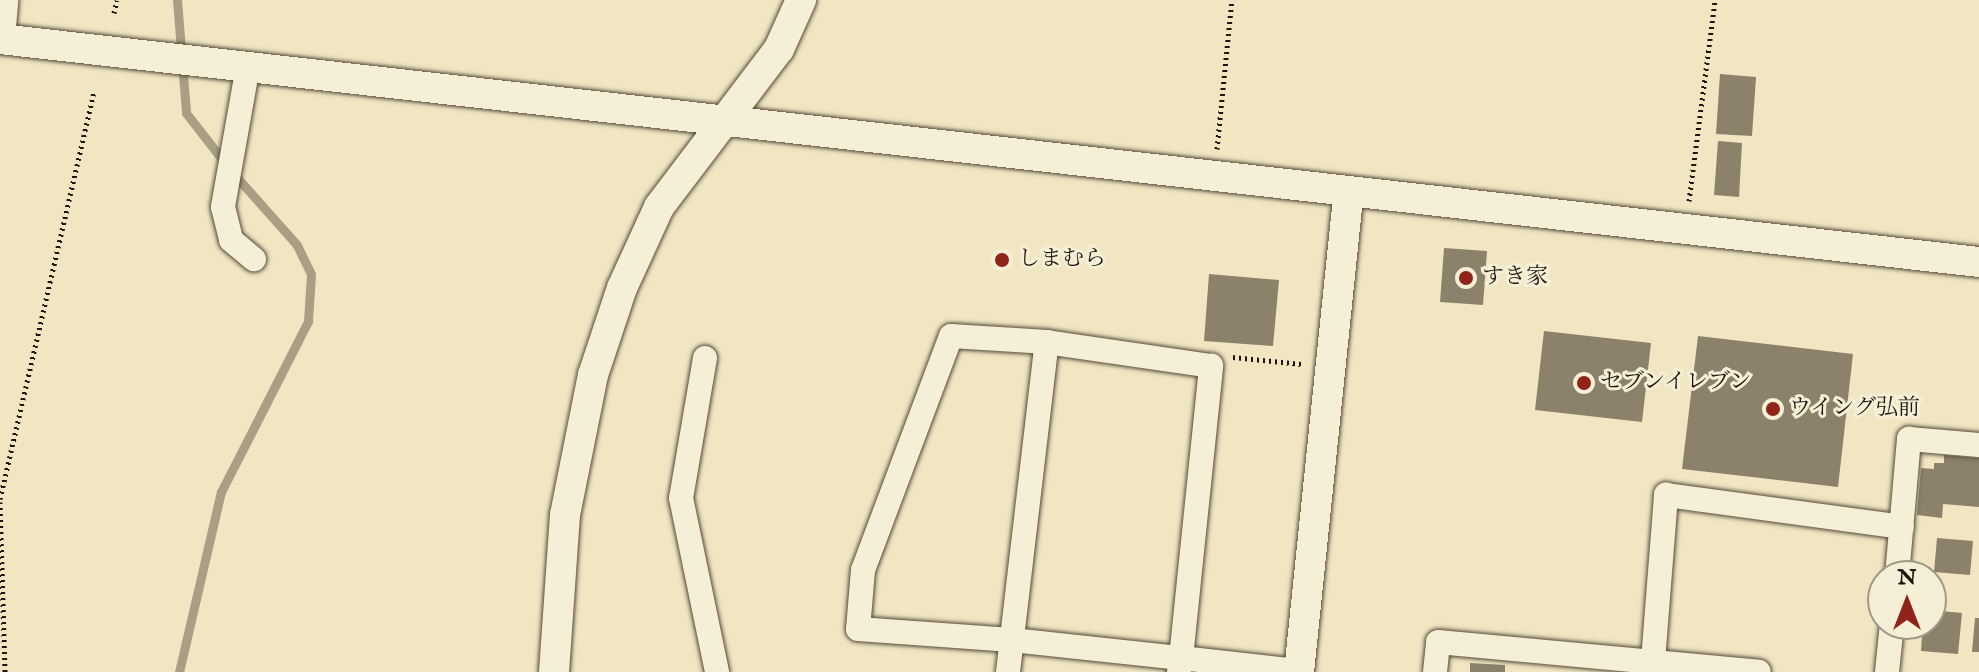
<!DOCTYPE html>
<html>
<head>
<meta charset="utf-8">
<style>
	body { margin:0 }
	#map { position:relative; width:1979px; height:672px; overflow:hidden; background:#f1e6c1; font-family:"IM FELL English","Noto Serif JP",serif }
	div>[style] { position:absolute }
	.stream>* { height:9px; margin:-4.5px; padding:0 4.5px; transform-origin:4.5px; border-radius:4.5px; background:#aa9f84 }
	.building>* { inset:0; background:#8c826b }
	.path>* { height:5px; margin-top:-2.5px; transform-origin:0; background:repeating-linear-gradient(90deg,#1f150e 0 2px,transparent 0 6px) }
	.roads { filter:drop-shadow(0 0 2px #54493b) drop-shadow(0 0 2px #54493b) }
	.minor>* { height:24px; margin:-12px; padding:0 12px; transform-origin:12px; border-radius:12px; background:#f6efd7 }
	.tertiary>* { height:30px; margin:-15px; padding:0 15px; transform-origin:15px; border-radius:15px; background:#f6efd7 }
	.dots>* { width:22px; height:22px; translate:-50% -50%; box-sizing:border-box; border:4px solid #f6efd7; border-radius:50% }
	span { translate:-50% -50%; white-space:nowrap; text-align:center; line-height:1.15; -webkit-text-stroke:6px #f6efd7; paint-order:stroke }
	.poi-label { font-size:22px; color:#1f150e }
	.left { translate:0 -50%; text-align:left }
	.north { position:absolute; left:1867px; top:560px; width:80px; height:80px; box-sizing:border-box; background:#f6efd7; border:2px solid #a09887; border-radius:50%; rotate:0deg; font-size:22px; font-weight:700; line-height:32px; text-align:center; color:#1f150e }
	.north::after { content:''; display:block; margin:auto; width:28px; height:36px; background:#8f2418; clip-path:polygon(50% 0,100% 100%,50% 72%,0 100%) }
</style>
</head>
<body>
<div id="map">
	<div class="stream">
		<i style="left:177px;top:0;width:113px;rotate:85.4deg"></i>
		<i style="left:186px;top:113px;width:63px;rotate:52deg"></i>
		<i style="left:179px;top:672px;width:185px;rotate:-76.9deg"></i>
		<i style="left:221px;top:492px;width:192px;rotate:-63deg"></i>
		<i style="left:308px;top:321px;width:47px;rotate:-86.3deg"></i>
		<i style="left:311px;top:274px;width:32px;rotate:-116deg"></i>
		<i style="left:297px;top:245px;width:95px;rotate:-131.6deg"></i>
	</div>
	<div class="building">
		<i style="clip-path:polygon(1720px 74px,1756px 77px,1752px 136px,1716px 134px)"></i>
		<i style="clip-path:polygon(1718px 141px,1742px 143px,1739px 197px,1714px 195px)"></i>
		<i style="clip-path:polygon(1444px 248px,1487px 251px,1483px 305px,1440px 302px)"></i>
		<i style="clip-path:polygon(1209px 274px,1279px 280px,1273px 346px,1204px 341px)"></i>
		<i style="clip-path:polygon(1544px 331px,1651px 343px,1642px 422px,1535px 410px)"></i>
		<i style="clip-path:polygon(1698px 336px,1853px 354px,1838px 487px,1682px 469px)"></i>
		<i style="clip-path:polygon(1944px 455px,1979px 458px,1979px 507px,1943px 504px,1942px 518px,1917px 515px,1921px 468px,1934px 469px,1934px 463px,1944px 463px)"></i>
		<i style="clip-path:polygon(1937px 538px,1973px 541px,1970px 575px,1934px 572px)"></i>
		<i style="clip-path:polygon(1931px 610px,1962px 613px,1958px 654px,1921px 651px,1922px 635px,1907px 634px,1908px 624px,1931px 624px)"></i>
		<i style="clip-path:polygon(1975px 618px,1979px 618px,1979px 652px,1972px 652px)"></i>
		<i style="clip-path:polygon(1470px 663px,1505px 665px,1505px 672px,1470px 672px)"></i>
	</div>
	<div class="path">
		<i style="left:114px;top:13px;width:13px;rotate:-77deg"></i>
		<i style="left:1217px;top:149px;width:150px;rotate:-84.3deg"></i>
		<i style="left:1689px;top:201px;width:203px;rotate:-82.6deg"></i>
		<i style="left:1233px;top:357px;width:69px;rotate:5.8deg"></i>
		<i style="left:0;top:499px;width:419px;rotate:-77deg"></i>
		<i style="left:0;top:502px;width:170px;rotate:88.3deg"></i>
	</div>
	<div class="roads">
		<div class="minor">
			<i style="left:248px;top:66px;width:143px;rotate:100.1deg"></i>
			<i style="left:223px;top:207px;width:34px;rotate:76deg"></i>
			<i style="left:231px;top:240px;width:30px;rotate:40deg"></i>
			<i style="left:705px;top:358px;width:142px;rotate:99.7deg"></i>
			<i style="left:681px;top:498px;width:178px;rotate:78.3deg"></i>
			<i style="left:1897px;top:576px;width:138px;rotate:-85deg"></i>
			<i style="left:1909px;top:439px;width:70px;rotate:4.9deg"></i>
			<i style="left:1653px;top:661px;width:167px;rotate:-85.5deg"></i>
			<i style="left:1666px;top:495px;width:238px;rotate:7.7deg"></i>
			<i style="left:1008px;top:672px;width:332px;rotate:-83.3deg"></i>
			<i style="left:1179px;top:672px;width:14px;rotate:-82deg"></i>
			<i style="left:1181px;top:658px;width:294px;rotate:-84.1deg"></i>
			<i style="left:1211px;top:366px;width:166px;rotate:-171.7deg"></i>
			<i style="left:1047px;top:342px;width:96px;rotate:-176.4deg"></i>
			<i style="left:951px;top:336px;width:250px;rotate:110.6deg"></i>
			<i style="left:863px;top:570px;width:59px;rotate:94.8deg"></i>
			<i style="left:858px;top:629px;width:154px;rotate:4.1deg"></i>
			<i style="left:1012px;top:640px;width:170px;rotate:6.1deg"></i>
			<i style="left:1181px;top:658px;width:119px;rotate:6.3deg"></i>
			<i style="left:1435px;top:672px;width:30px;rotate:-84deg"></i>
			<i style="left:1438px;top:642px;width:322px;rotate:5.3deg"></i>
			<i style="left:1887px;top:672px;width:48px;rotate:-84.1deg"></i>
		</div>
		<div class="tertiary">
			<i style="left:0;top:38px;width:38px;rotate:-85deg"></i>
			<i style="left:0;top:39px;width:1992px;rotate:6.43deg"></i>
			<i style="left:554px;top:672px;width:157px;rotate:-86deg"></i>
			<i style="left:565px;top:515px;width:143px;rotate:-78.7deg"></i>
			<i style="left:593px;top:375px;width:92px;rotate:-71.6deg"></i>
			<i style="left:622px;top:288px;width:89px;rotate:-65.4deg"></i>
			<i style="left:659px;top:207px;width:198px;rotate:-52.8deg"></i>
			<i style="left:779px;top:49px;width:54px;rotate:-65.8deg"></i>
			<i style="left:1299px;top:672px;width:483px;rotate:-84.1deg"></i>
		</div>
	</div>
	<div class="dots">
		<i style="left:1002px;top:260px;background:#8f2418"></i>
		<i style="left:1466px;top:278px;background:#8f2418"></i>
		<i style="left:1584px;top:383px;background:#8f2418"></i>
		<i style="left:1773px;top:409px;background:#8f2418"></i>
	</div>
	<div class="poi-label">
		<span class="left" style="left:1018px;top:260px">しまむら</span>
		<span class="left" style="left:1482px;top:278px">すき家</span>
		<span class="left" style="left:1600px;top:383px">セブンイレブン</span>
		<span class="left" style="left:1789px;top:409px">ウイング弘前</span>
	</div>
	<div class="north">N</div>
</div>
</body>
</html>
